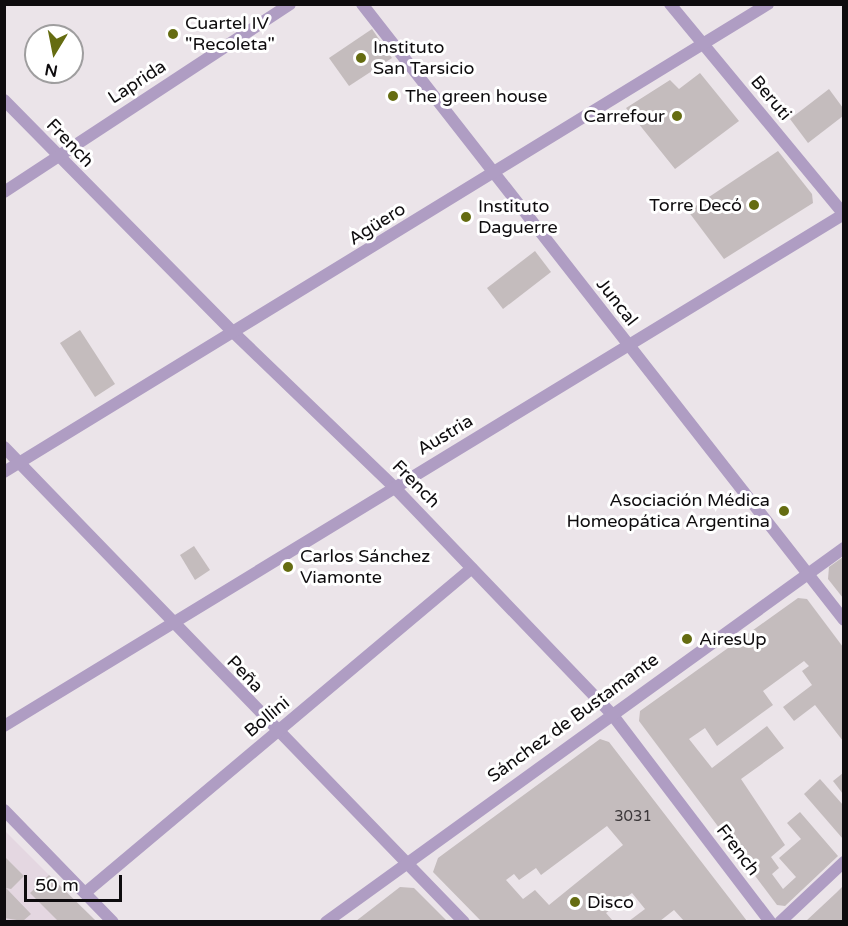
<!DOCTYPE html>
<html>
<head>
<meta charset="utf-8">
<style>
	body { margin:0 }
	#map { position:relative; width:848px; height:926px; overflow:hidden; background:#ebe4e9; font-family:"Varela Round",sans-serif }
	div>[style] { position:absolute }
	.built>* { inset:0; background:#e4d7e1 }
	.building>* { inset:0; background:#c4bcbd }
	.street>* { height:12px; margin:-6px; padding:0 6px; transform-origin:6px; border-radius:6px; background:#af9dc3 }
	.dots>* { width:16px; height:16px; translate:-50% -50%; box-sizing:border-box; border:3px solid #fff; border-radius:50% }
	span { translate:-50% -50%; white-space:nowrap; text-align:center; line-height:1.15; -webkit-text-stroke:6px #fff; paint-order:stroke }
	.number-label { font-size:15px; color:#3c383a }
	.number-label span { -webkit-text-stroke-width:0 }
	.poi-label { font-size:18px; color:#0e0c0e }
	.left { translate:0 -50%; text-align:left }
	.right { translate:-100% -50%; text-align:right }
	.street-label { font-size:18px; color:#0e0c0e }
	.frame { position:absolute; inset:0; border:6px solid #0e0c0e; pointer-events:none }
	.north { position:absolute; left:24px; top:24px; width:60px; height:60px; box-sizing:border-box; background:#fff; border:2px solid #9f9e9f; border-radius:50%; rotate:190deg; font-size:16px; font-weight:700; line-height:24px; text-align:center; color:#0e0c0e }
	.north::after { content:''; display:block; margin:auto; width:21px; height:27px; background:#656c11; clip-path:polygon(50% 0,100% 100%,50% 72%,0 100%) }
	.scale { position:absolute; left:24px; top:875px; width:98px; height:27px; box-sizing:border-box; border:3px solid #0e0c0e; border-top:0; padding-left:8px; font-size:18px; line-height:21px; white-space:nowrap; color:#0e0c0e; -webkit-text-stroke:4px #fff; paint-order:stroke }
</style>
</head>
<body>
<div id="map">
	<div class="built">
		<i style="clip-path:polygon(4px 830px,49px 875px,96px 921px,5px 921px)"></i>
	</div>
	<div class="building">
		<i style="clip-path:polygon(372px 29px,392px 58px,349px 86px,329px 58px)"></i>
		<i style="clip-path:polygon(700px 73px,739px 121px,675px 169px,626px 108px,670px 80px,679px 89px)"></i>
		<i style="clip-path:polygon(829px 89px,843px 108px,843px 116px,808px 143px,790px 119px)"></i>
		<i style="clip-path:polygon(778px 151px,812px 194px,813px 203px,724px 259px,688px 211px)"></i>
		<i style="clip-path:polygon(535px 251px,551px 272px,503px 309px,487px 288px)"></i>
		<i style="clip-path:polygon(80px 330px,115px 384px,95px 397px,60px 343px)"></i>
		<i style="clip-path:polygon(194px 546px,210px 570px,195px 580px,180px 555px)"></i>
		<i style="clip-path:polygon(843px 557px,843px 598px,828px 579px,829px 567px)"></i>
		<i style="clip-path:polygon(798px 598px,807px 599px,843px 647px,843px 741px,815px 705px,794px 721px,783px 707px,812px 685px,802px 671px,809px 666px,804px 661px,763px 691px,773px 705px,717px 746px,705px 728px,689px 739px,712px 768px,767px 726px,784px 748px,741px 779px,785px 845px,771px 857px,779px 868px,772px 874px,783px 889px,796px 877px,779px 858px,801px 839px,787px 823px,800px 812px,838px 856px,785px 906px,777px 905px,639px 721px,640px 711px)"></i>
		<i style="clip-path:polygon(evenodd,600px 739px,609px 742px,747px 921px,684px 921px,674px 910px,660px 921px,629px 921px,645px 909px,632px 893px,606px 913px,613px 921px,481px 921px,433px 872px,438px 858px,600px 739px,607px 826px,623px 845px,549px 905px,535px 890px,523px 899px,506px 880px,514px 874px,519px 880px,536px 868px,541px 875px,607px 826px)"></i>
		<i style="clip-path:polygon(843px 773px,843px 794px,833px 781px)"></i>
		<i style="clip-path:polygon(820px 779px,843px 805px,843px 839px,804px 794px)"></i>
		<i style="clip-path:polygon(4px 856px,24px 876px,11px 889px,6px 888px,31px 914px,23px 921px,4px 918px)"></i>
		<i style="clip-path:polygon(49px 875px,96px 921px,58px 921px,30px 893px)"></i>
		<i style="clip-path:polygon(843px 886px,843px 921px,806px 921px,836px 893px)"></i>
		<i style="clip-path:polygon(400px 887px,414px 888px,447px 921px,356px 921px)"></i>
	</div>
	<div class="street">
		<i style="left:362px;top:4px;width:782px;rotate:51.96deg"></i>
		<i style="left:670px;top:4px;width:273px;rotate:50.4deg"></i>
		<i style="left:4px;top:100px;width:327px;rotate:45.4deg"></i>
		<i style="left:234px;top:333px;width:222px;rotate:43.9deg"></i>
		<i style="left:394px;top:487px;width:313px;rotate:46.2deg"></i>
		<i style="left:611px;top:713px;width:263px;rotate:52.7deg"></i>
		<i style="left:4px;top:192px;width:342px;rotate:-33.3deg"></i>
		<i style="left:4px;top:447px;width:661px;rotate:45.92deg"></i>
		<i style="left:4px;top:472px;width:896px;rotate:-31.49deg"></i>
		<i style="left:4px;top:726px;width:984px;rotate:-31.36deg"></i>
		<i style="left:4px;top:810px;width:156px;rotate:45.8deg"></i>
		<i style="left:85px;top:893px;width:505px;rotate:-40.02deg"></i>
		<i style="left:326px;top:922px;width:639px;rotate:-35.83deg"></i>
		<i style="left:780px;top:922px;width:88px;rotate:-43.2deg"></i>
	</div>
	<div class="dots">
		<i style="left:173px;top:34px;background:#656c11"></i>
		<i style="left:361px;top:58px;background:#656c11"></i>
		<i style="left:393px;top:96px;background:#656c11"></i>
		<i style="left:677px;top:116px;background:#656c11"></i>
		<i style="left:754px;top:205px;background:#656c11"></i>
		<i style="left:466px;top:217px;background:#656c11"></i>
		<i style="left:784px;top:511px;background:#656c11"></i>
		<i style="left:288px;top:567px;background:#656c11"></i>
		<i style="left:687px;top:639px;background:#656c11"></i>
		<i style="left:575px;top:902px;background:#656c11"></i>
	</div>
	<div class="number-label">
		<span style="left:633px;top:817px">3031</span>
	</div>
	<div class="poi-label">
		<span class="left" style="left:185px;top:34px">Cuartel IV<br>"Recoleta"</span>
		<span class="left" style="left:373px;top:58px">Instituto<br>San Tarsicio</span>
		<span class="left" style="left:405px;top:96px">The green house</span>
		<span class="right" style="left:665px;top:116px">Carrefour</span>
		<span class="right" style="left:742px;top:205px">Torre Decó</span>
		<span class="left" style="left:478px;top:217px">Instituto<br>Daguerre</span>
		<span class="right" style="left:770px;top:511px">Asociación Médica<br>Homeopática Argentina</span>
		<span class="left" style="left:300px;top:567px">Carlos Sánchez<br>Viamonte</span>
		<span class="left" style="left:699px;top:639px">AiresUp</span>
		<span class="left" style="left:587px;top:902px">Disco</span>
	</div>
	<div class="street-label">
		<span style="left:137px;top:82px;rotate:-33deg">Laprida</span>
		<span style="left:771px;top:98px;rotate:50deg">Beruti</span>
		<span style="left:70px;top:143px;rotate:46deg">French</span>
		<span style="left:377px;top:224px;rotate:-32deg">Agüero</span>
		<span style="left:617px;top:302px;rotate:52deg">Juncal</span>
		<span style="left:445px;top:435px;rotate:-31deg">Austria</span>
		<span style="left:416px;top:484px;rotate:45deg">French</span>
		<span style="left:245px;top:674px;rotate:46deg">Peña</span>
		<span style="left:267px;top:717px;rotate:-40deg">Bollini</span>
		<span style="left:573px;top:718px;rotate:-36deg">Sánchez de Bustamante</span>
		<span style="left:738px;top:850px;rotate:53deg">French</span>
	</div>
	<div class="frame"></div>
	<div class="north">N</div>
	<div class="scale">50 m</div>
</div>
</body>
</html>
